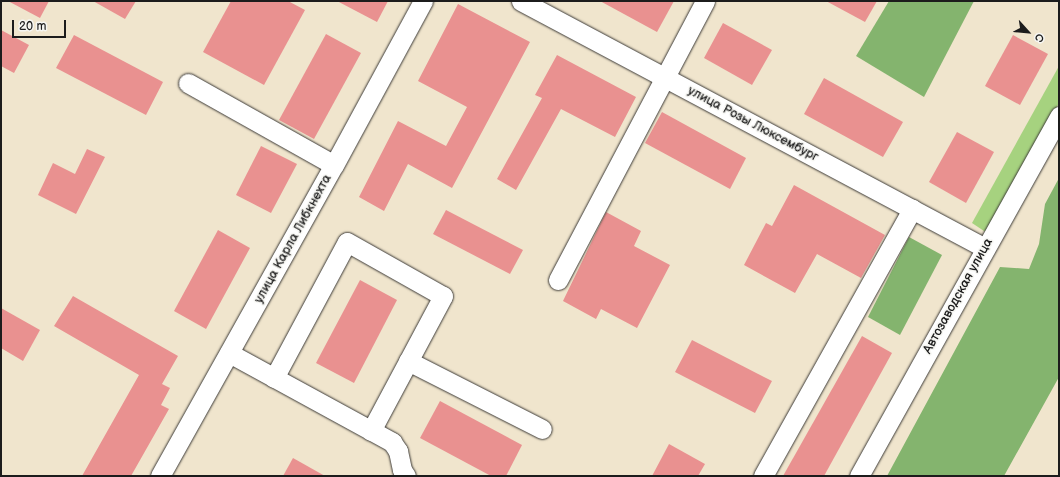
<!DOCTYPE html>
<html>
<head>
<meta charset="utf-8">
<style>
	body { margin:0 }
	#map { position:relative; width:1060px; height:477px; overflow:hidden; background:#f0e5cd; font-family:"Balsamiq Sans",sans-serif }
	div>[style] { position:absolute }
	.green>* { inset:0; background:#a6d27f }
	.forest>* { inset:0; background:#84b46e }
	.building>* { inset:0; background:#e99190 }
	.roads { filter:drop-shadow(0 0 1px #3c3a37) drop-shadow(0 0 1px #3c3a37) }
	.minor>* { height:19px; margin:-9.5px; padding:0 9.5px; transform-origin:9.5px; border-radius:9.5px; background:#fff }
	span { translate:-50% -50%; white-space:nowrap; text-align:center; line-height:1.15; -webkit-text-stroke:3px #f6f6f2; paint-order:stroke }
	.street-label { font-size:13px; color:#1c1c1c }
	.frame { position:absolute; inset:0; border:2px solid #1c1c1c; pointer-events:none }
	.north { position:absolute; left:1008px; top:12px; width:40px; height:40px; -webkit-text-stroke:3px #f6f6f2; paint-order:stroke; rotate:117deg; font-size:11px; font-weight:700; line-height:16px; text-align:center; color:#1c1c1c }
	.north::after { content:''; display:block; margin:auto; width:14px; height:18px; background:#1c1c1c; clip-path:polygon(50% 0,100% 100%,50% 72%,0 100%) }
	.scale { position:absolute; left:12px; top:20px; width:54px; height:18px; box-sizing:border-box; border:2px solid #1c1c1c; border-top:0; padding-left:5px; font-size:12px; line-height:14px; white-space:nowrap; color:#1c1c1c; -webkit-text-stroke:3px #f6f6f2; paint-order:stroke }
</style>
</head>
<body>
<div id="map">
	<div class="green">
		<i style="clip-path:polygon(1059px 66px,1059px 103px,987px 233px,972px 223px)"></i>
	</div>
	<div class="forest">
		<i style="clip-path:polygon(889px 1px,974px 1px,924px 97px,856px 56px)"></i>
		<i style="clip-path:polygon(1059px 178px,1059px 377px,1004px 476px,887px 476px,1000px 267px,1029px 269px,1039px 244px,1045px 204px)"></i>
		<i style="clip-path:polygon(909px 237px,942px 255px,900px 335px,868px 317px)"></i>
	</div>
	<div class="building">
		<i style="clip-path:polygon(8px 1px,49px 1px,40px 18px)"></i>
		<i style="clip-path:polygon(93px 1px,136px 1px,125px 19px)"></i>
		<i style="clip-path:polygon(231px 1px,288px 1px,305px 10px,264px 85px,203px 52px)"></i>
		<i style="clip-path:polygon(337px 1px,388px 1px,377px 22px)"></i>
		<i style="clip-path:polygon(600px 1px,674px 1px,657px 32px)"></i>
		<i style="clip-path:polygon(826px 1px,877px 1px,865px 22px)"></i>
		<i style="clip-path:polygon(458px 4px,530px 42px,452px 188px,408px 164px,384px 211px,359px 197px,398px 121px,446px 146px,467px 107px,418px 81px)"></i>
		<i style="clip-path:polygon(723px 23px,772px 50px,752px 85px,704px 58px)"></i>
		<i style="clip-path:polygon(1px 30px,29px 45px,14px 73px,1px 66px)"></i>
		<i style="clip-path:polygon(326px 34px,361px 53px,314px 139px,279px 120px)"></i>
		<i style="clip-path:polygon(74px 35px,163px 82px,146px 115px,56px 68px)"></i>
		<i style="clip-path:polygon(1013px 35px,1048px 54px,1020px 105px,985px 86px)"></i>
		<i style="clip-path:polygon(557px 55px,636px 97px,615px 137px,561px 109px,516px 190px,497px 179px,542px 98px,535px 95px)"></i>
		<i style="clip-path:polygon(824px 78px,903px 122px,883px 157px,804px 114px)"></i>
		<i style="clip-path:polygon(662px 112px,746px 158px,730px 189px,645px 143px)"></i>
		<i style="clip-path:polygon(957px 132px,994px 152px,966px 203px,929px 182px)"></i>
		<i style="clip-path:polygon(261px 146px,297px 164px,271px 213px,236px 195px)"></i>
		<i style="clip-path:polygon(87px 149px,105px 157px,76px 214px,38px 195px,53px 163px,75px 174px)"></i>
		<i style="clip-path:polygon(794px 185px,885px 235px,861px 278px,817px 254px,795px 293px,744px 265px,766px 223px,772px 226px)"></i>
		<i style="clip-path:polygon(446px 210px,523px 250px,510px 274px,433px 234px)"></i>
		<i style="clip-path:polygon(606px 212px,641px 231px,634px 246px,670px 265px,637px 328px,601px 309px,596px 319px,563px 301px)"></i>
		<i style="clip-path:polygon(218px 230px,250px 248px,206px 329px,174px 311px)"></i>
		<i style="clip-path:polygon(360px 280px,397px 300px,354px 383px,316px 363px)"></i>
		<i style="clip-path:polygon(73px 296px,178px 356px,162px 384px,170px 388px,161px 405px,169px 409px,131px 476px,82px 476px,139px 375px,54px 326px)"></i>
		<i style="clip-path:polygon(1px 308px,40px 330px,23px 361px,1px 348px)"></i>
		<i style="clip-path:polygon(862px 336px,892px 353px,824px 476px,783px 476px)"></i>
		<i style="clip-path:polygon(692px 340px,772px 381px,755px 413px,675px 372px)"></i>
		<i style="clip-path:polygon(440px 401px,522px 445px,506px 476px,491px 476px,420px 438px)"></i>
		<i style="clip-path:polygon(669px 444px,705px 464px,698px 476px,652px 476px)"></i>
		<i style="clip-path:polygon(293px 458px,325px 476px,283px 476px)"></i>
	</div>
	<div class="roads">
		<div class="minor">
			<i style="left:521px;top:1px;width:526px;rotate:28.03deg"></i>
			<i style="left:188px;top:83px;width:167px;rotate:29.3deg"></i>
			<i style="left:558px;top:280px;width:315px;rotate:-62.2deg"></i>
			<i style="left:229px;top:353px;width:186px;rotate:28.6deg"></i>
			<i style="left:392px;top:442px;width:11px;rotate:56deg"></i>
			<i style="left:398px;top:451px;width:19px;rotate:78deg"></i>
			<i style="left:402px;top:470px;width:7px;rotate:56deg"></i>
			<i style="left:408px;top:361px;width:150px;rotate:26.9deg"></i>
			<i style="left:274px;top:378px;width:154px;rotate:-61.8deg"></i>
			<i style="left:347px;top:242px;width:110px;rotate:29.4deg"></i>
			<i style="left:443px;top:296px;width:153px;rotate:118.1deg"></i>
			<i style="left:160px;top:476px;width:356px;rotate:-60.8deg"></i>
			<i style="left:334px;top:165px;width:187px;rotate:-61.5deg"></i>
			<i style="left:763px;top:476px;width:306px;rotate:-60.8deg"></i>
			<i style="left:859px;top:476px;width:412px;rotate:-60.9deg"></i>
		</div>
	</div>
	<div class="street-label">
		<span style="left:753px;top:124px;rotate:28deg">улица Розы Люксембург</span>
		<span style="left:293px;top:239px;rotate:-61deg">улица Карла Либкнехта</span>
		<span style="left:958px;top:296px;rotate:-61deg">Автозаводская улица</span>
	</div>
	<div class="frame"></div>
	<div class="north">С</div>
	<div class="scale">20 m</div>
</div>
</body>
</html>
